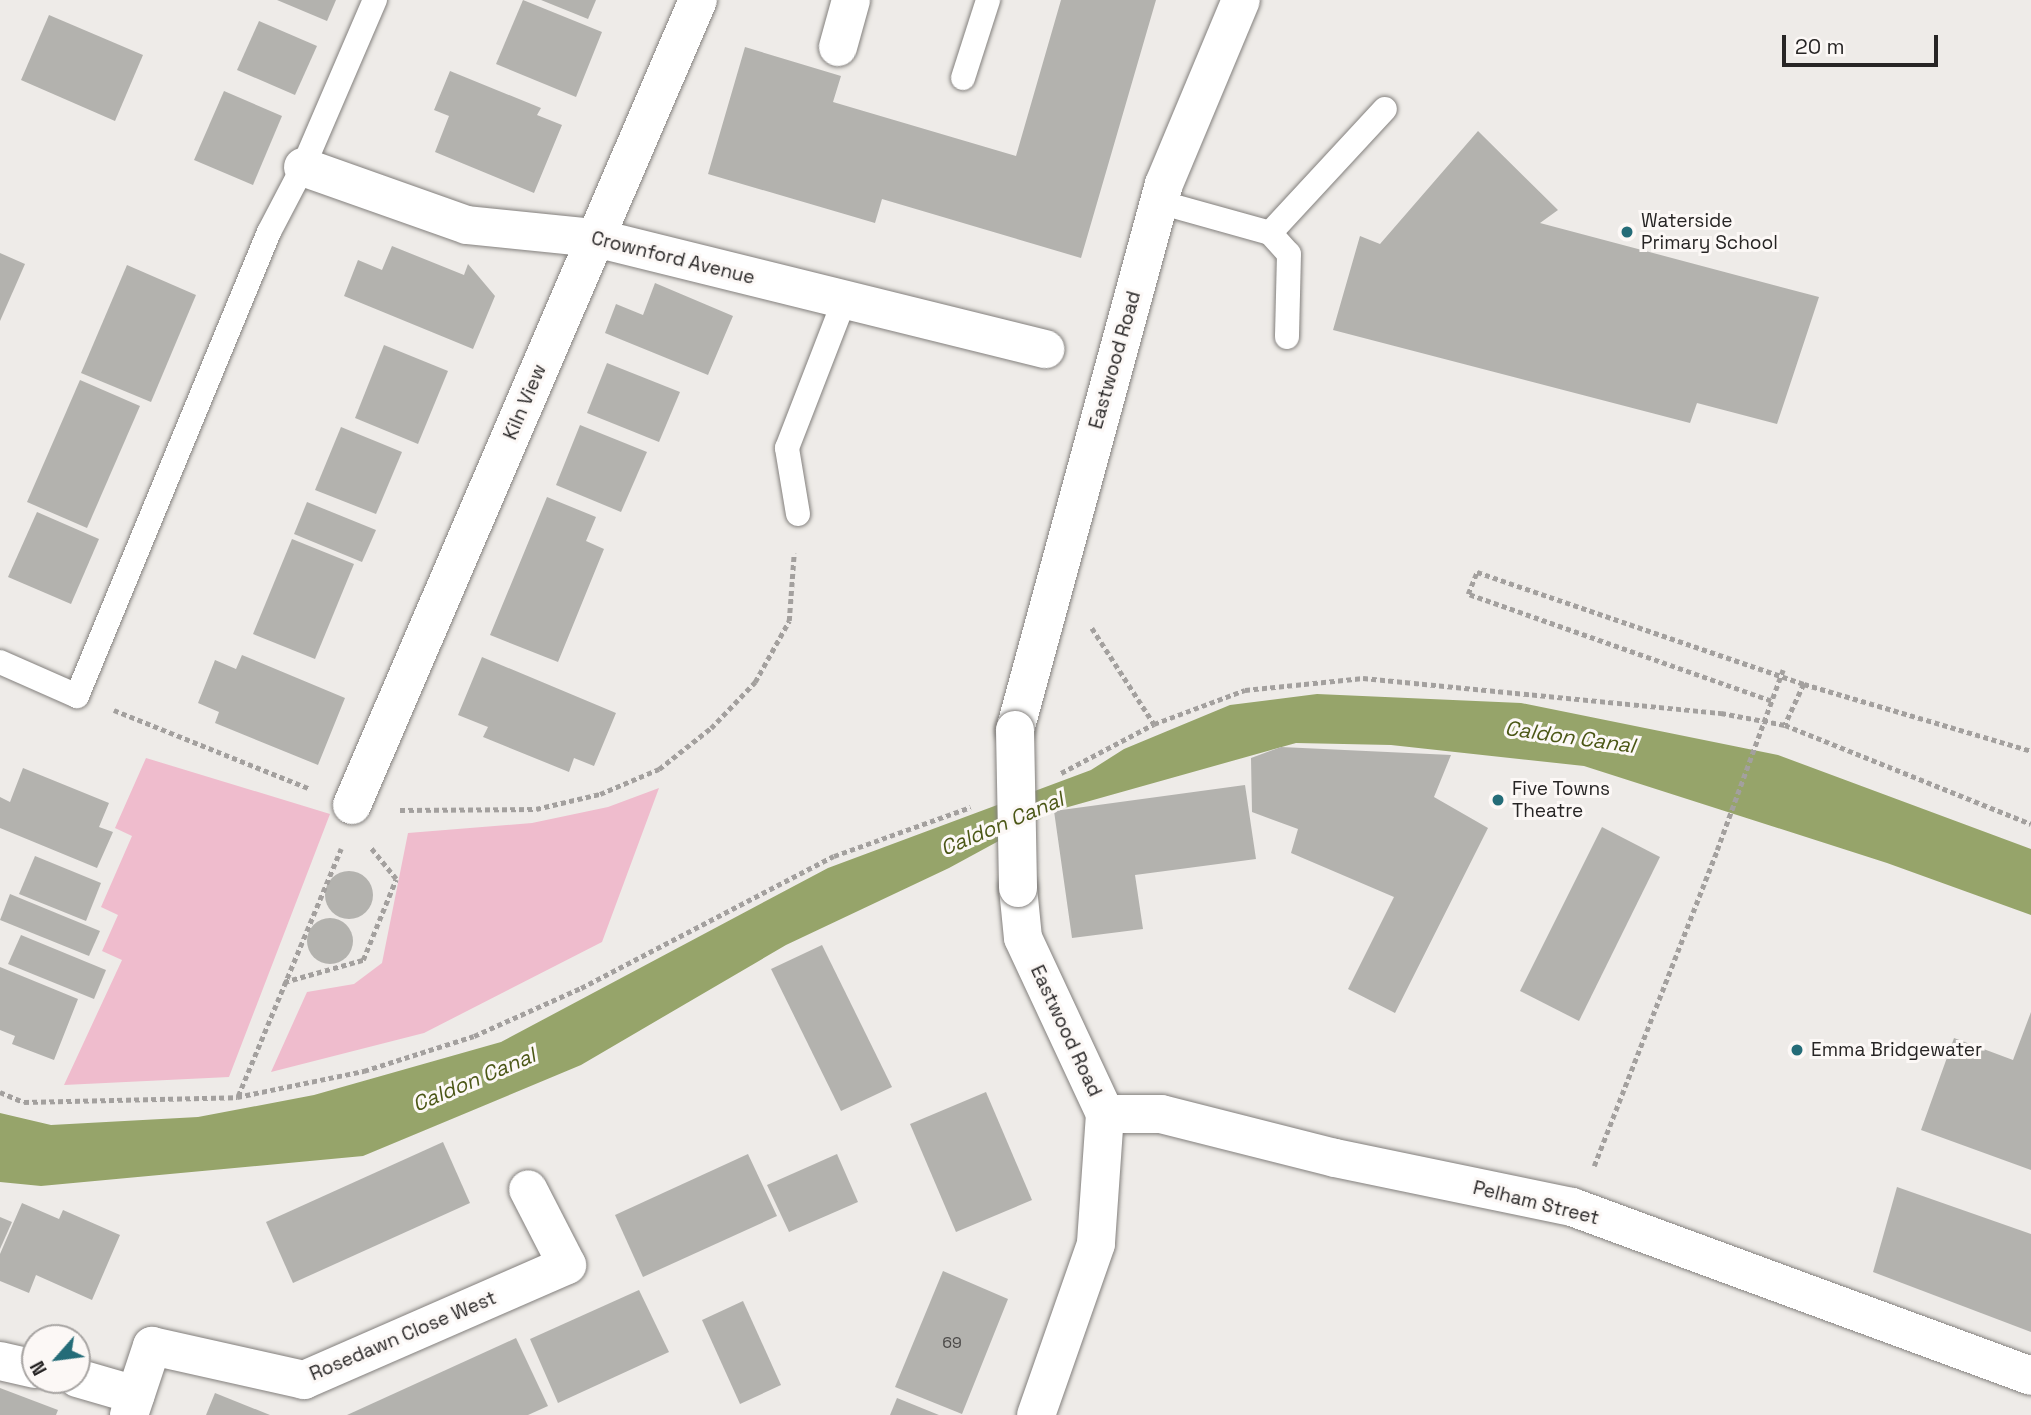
<!DOCTYPE html>
<html>
<head>
<meta charset="utf-8">
<style>
	body { margin:0 }
	#map { position:relative; width:2031px; height:1415px; overflow:hidden; background:#eeebe8; font-family:"Space Grotesk",sans-serif }
	div>[style] { position:absolute }
	.green>* { inset:0; background:#efbccd }
	.water>* { inset:0; background:#96a46a }
	.building>* { inset:0; background:#b3b2ae }
	.round { border-radius:50% }
	.path>* { height:4.5px; margin-top:-2.25px; transform-origin:0; background:repeating-linear-gradient(90deg,#a3a09e 0 5px,transparent 0 8.5px) }
	.roads { filter:drop-shadow(0 0 2px #83807d) drop-shadow(0 0 2px #83807d) }
	.lane>* { height:24px; margin:-12px; padding:0 12px; transform-origin:12px; border-radius:12px; background:#fff }
	.street>* { height:38px; margin:-19px; padding:0 19px; transform-origin:19px; border-radius:19px; background:#fff }
	.path-bridge>* { height:4.5px; margin-top:-2.25px; transform-origin:0; background:repeating-linear-gradient(90deg,#a3a09e 0 5px,transparent 0 8.5px) }
	.bridges { filter:drop-shadow(0 0 2px #83807d) drop-shadow(0 0 2px #83807d) }
	.street-bridge>* { height:38px; margin:-19px; padding:0 19px; transform-origin:19px; border-radius:19px; background:#fff }
	.dots>* { width:19px; height:19px; translate:-50% -50%; box-sizing:border-box; border:4px solid #fcf8f6; border-radius:50% }
	span { translate:-50% -50%; white-space:nowrap; text-align:center; line-height:1.15; -webkit-text-stroke:6px #fcf8f6; paint-order:stroke }
	.number-label { font-size:16px; color:#4a4847 }
	.number-label span { -webkit-text-stroke-width:0 }
	.poi-label { font-size:19px; color:#272525 }
	.left { translate:0 -50%; text-align:left }
	.street-label { font-size:19px; color:#272525 }
	.water-label { font-size:21px; color:#4b5716; font-style:italic }
	.north { position:absolute; left:21px; top:1324px; width:70px; height:70px; box-sizing:border-box; background:#fcf8f6; border:2px solid #a7a4a2; border-radius:50%; rotate:242deg; font-size:19px; font-weight:700; line-height:28px; text-align:center; color:#272525 }
	.north::after { content:''; display:block; margin:auto; width:24px; height:32px; background:#246c78; clip-path:polygon(50% 0,100% 100%,50% 72%,0 100%) }
	.scale { position:absolute; left:1782px; top:35px; width:156px; height:32px; box-sizing:border-box; border:4px solid #272525; border-top:0; padding-left:9px; font-size:21px; line-height:24px; white-space:nowrap; color:#272525; -webkit-text-stroke:5px #fcf8f6; paint-order:stroke }
</style>
</head>
<body>
<div id="map">
	<div class="green">
		<i style="clip-path:polygon(146px 758px,330px 814px,229px 1077px,64px 1085px,122px 960px,102px 951px,118px 915px,101px 907px,132px 836px,115px 828px)"></i>
		<i style="clip-path:polygon(659px 788px,602px 942px,424px 1033px,271px 1072px,307px 992px,354px 984px,382px 963px,408px 833px,532px 823px,608px 807px)"></i>
	</div>
	<div class="water">
		<i style="clip-path:polygon(1317px 694px,1521px 703px,1778px 755px,2031px 849px,2031px 915px,1887px 863px,1584px 766px,1391px 745px,1296px 743px,1054px 811px,949px 868px,786px 945px,581px 1065px,363px 1156px,41px 1186px,0 1182px,0 1113px,51px 1125px,198px 1117px,314px 1095px,501px 1042px,828px 868px,1091px 770px,1124px 749px,1230px 705px)"></i>
	</div>
	<div class="building">
		<i style="clip-path:polygon(277px 0,336px 0,327px 21px)"></i>
		<i style="clip-path:polygon(523px 0,602px 32px,576px 97px,496px 64px)"></i>
		<i style="clip-path:polygon(541px 0,596px 0,588px 19px)"></i>
		<i style="clip-path:polygon(1061px 0,1156px 0,1081px 258px,882px 199px,875px 223px,708px 174px,745px 47px,841px 76px,833px 102px,1016px 156px)"></i>
		<i style="clip-path:polygon(49px 15px,143px 55px,115px 121px,21px 80px)"></i>
		<i style="clip-path:polygon(259px 21px,317px 46px,295px 95px,237px 70px)"></i>
		<i style="clip-path:polygon(450px 71px,541px 108px,537px 115px,562px 125px,534px 193px,435px 152px,449px 116px,434px 110px)"></i>
		<i style="clip-path:polygon(224px 91px,282px 116px,253px 185px,194px 160px)"></i>
		<i style="clip-path:polygon(1478px 131px,1558px 210px,1540px 223px,1819px 297px,1777px 424px,1697px 403px,1690px 423px,1333px 330px,1360px 236px,1380px 244px)"></i>
		<i style="clip-path:polygon(392px 246px,464px 275px,468px 264px,495px 296px,473px 349px,344px 296px,358px 260px,382px 270px)"></i>
		<i style="clip-path:polygon(0 253px,25px 264px,0 321px)"></i>
		<i style="clip-path:polygon(127px 265px,196px 295px,151px 402px,81px 373px)"></i>
		<i style="clip-path:polygon(655px 283px,733px 316px,708px 375px,605px 333px,616px 304px,643px 315px)"></i>
		<i style="clip-path:polygon(384px 345px,448px 371px,418px 444px,355px 418px)"></i>
		<i style="clip-path:polygon(607px 363px,680px 392px,659px 442px,587px 413px)"></i>
		<i style="clip-path:polygon(80px 380px,140px 406px,87px 528px,27px 502px)"></i>
		<i style="clip-path:polygon(580px 425px,647px 452px,621px 512px,556px 485px)"></i>
		<i style="clip-path:polygon(341px 427px,402px 452px,376px 514px,315px 490px)"></i>
		<i style="clip-path:polygon(547px 497px,596px 517px,586px 541px,604px 549px,558px 662px,490px 635px)"></i>
		<i style="clip-path:polygon(307px 502px,376px 530px,362px 562px,294px 534px)"></i>
		<i style="clip-path:polygon(37px 512px,99px 539px,71px 604px,8px 577px)"></i>
		<i style="clip-path:polygon(292px 539px,354px 564px,315px 659px,253px 634px)"></i>
		<i style="clip-path:polygon(242px 655px,345px 698px,318px 765px,215px 723px,219px 712px,198px 703px,215px 660px,236px 669px)"></i>
		<i style="clip-path:polygon(482px 657px,616px 713px,594px 766px,574px 758px,569px 772px,483px 737px,488px 727px,458px 715px)"></i>
		<i style="clip-path:polygon(1281px 747px,1451px 755px,1434px 797px,1488px 828px,1395px 1013px,1348px 989px,1394px 897px,1291px 853px,1298px 829px,1252px 812px,1251px 758px)"></i>
		<i style="clip-path:polygon(23px 768px,109px 803px,99px 827px,113px 832px,97px 868px,0 828px,0 797px,10px 802px)"></i>
		<i style="clip-path:polygon(1245px 785px,1256px 859px,1135px 875px,1143px 929px,1072px 938px,1054px 811px)"></i>
		<i style="clip-path:polygon(1602px 827px,1660px 857px,1579px 1021px,1520px 991px)"></i>
		<i style="clip-path:polygon(35px 856px,101px 883px,86px 921px,19px 894px)"></i>
		<i class="round" style="left:325px;top:871px;width:48px;height:48px"></i>
		<i style="clip-path:polygon(10px 894px,100px 931px,89px 956px,0 920px)"></i>
		<i class="round" style="left:307px;top:918px;width:46px;height:46px"></i>
		<i style="clip-path:polygon(21px 935px,106px 970px,94px 999px,8px 964px)"></i>
		<i style="clip-path:polygon(822px 945px,892px 1087px,841px 1111px,771px 969px)"></i>
		<i style="clip-path:polygon(0 967px,78px 999px,54px 1060px,12px 1044px,15px 1036px,0 1030px)"></i>
		<i style="clip-path:polygon(2031px 1012px,2031px 1170px,1921px 1130px,1954px 1038px,2013px 1060px)"></i>
		<i style="clip-path:polygon(986px 1092px,1032px 1200px,956px 1232px,910px 1124px)"></i>
		<i style="clip-path:polygon(443px 1142px,470px 1203px,293px 1283px,266px 1222px)"></i>
		<i style="clip-path:polygon(748px 1154px,777px 1216px,643px 1277px,615px 1215px)"></i>
		<i style="clip-path:polygon(837px 1154px,858px 1202px,789px 1232px,767px 1185px)"></i>
		<i style="clip-path:polygon(1897px 1187px,2031px 1234px,2031px 1332px,1873px 1272px)"></i>
		<i style="clip-path:polygon(22px 1203px,59px 1219px,63px 1210px,120px 1235px,92px 1300px,36px 1275px,29px 1293px,0 1281px,0 1254px)"></i>
		<i style="clip-path:polygon(0 1217px,12px 1222px,0 1249px)"></i>
		<i style="clip-path:polygon(943px 1271px,1008px 1299px,962px 1414px,895px 1387px)"></i>
		<i style="clip-path:polygon(639px 1290px,669px 1352px,558px 1403px,530px 1339px)"></i>
		<i style="clip-path:polygon(743px 1301px,781px 1385px,740px 1404px,702px 1320px)"></i>
		<i style="clip-path:polygon(516px 1338px,548px 1406px,528px 1415px,347px 1415px)"></i>
		<i style="clip-path:polygon(0 1388px,58px 1410px,56px 1415px,0 1415px)"></i>
		<i style="clip-path:polygon(215px 1393px,270px 1415px,206px 1415px)"></i>
		<i style="clip-path:polygon(897px 1398px,939px 1415px,890px 1415px)"></i>
	</div>
	<div class="path">
		<i style="left:1092px;top:628px;width:114px;rotate:57.1deg"></i>
		<i style="left:1804px;top:684px;width:237px;rotate:16.4deg"></i>
		<i style="left:1771px;top:701px;width:321px;rotate:-160.6deg"></i>
		<i style="left:1468px;top:594px;width:24px;rotate:-68deg"></i>
		<i style="left:1477px;top:572px;width:346px;rotate:18.9deg"></i>
		<i style="left:1804px;top:684px;width:45px;rotate:114.9deg"></i>
		<i style="left:114px;top:710px;width:212px;rotate:21.9deg"></i>
		<i style="left:1061px;top:773px;width:105px;rotate:-27.8deg"></i>
		<i style="left:1154px;top:724px;width:97px;rotate:-20.5deg"></i>
		<i style="left:1245px;top:690px;width:119px;rotate:-5.8deg"></i>
		<i style="left:1363px;top:678px;width:360px;rotate:5.6deg"></i>
		<i style="left:1721px;top:713px;width:65px;rotate:10.6deg"></i>
		<i style="left:1785px;top:725px;width:265px;rotate:21.9deg"></i>
		<i style="left:400px;top:810px;width:136px;rotate:-0.4deg"></i>
		<i style="left:536px;top:809px;width:66px;rotate:-13.2deg"></i>
		<i style="left:600px;top:794px;width:64px;rotate:-23deg"></i>
		<i style="left:659px;top:769px;width:66px;rotate:-38.3deg"></i>
		<i style="left:711px;top:728px;width:64px;rotate:-46.3deg"></i>
		<i style="left:755px;top:682px;width:70px;rotate:-60.9deg"></i>
		<i style="left:789px;top:621px;width:68px;rotate:-85.8deg"></i>
		<i style="left:284px;top:982px;width:82px;rotate:-15.6deg"></i>
		<i style="left:363px;top:960px;width:87px;rotate:-67.8deg"></i>
		<i style="left:396px;top:879px;width:41px;rotate:-129.1deg"></i>
		<i style="left:0;top:1092px;width:26px;rotate:23deg"></i>
		<i style="left:24px;top:1102px;width:213px;rotate:-1.3deg"></i>
		<i style="left:237px;top:1097px;width:130px;rotate:-11.6deg"></i>
		<i style="left:364px;top:1071px;width:115px;rotate:-17.7deg"></i>
		<i style="left:474px;top:1036px;width:117px;rotate:-24.2deg"></i>
		<i style="left:581px;top:988px;width:285px;rotate:-27.6deg"></i>
		<i style="left:834px;top:856px;width:145px;rotate:-19.7deg"></i>
		<i style="left:238px;top:1096px;width:268px;rotate:-67.4deg"></i>
		<i style="left:1594px;top:1166px;width:339px;rotate:-68.7deg"></i>
	</div>
	<div class="roads">
		<div class="lane">
			<i style="left:963px;top:78px;width:82px;rotate:-72.2deg"></i>
			<i style="left:1159px;top:202px;width:115px;rotate:15.6deg"></i>
			<i style="left:1270px;top:233px;width:169px;rotate:-47.2deg"></i>
			<i style="left:1270px;top:233px;width:28px;rotate:48deg"></i>
			<i style="left:1289px;top:254px;width:83px;rotate:91.4deg"></i>
			<i style="left:798px;top:514px;width:67px;rotate:-99.5deg"></i>
			<i style="left:787px;top:448px;width:158px;rotate:-68.8deg"></i>
			<i style="left:0;top:662px;width:84px;rotate:23.8deg"></i>
			<i style="left:77px;top:696px;width:502px;rotate:-67.52deg"></i>
			<i style="left:269px;top:232px;width:73px;rotate:-62.4deg"></i>
			<i style="left:303px;top:167px;width:182px;rotate:-66.7deg"></i>
		</div>
		<div class="street">
			<i style="left:838px;top:47px;width:49px;rotate:-74.5deg"></i>
			<i style="left:303px;top:167px;width:174px;rotate:19.5deg"></i>
			<i style="left:467px;top:225px;width:130px;rotate:5.8deg"></i>
			<i style="left:596px;top:238px;width:463px;rotate:13.9deg"></i>
			<i style="left:1015px;top:730px;width:566px;rotate:-74.74deg"></i>
			<i style="left:1164px;top:184px;width:199px;rotate:-67.3deg"></i>
			<i style="left:352px;top:805px;width:876px;rotate:-66.74deg"></i>
			<i style="left:1018px;top:888px;width:50px;rotate:84.3deg"></i>
			<i style="left:1023px;top:938px;width:194px;rotate:65deg"></i>
			<i style="left:1105px;top:1114px;width:130px;rotate:94deg"></i>
			<i style="left:1096px;top:1244px;width:181px;rotate:109.3deg"></i>
			<i style="left:1105px;top:1114px;width:56px"></i>
			<i style="left:1161px;top:1114px;width:179px;rotate:14.2deg"></i>
			<i style="left:1335px;top:1158px;width:242px;rotate:11.7deg"></i>
			<i style="left:1572px;top:1207px;width:489px;rotate:20.2deg"></i>
			<i style="left:0;top:1361px;width:36px;rotate:13deg"></i>
			<i style="left:77px;top:1378px;width:61px;rotate:16.1deg"></i>
			<i style="left:129px;top:1415px;width:73px;rotate:-71.6deg"></i>
			<i style="left:152px;top:1346px;width:156px;rotate:12.6deg"></i>
			<i style="left:304px;top:1380px;width:287px;rotate:-23.6deg"></i>
			<i style="left:567px;top:1265px;width:85px;rotate:-117.2deg"></i>
		</div>
	</div>
	<div class="path-bridge">
		<i style="left:1717px;top:850px;width:192px;rotate:-69.9deg"></i>
	</div>
	<div class="bridges">
		<div class="street-bridge">
			<i style="left:1015px;top:730px;width:158px;rotate:88.9deg"></i>
		</div>
	</div>
	<div class="dots">
		<i style="left:1627px;top:232px;background:#246c78"></i>
		<i style="left:1498px;top:800px;background:#246c78"></i>
		<i style="left:1797px;top:1050px;background:#246c78"></i>
	</div>
	<div class="number-label">
		<span style="left:952px;top:1343px">69</span>
	</div>
	<div class="poi-label">
		<span class="left" style="left:1641px;top:232px">Waterside<br>Primary School</span>
		<span class="left" style="left:1512px;top:800px">Five Towns<br>Theatre</span>
		<span class="left" style="left:1811px;top:1050px">Emma Bridgewater</span>
	</div>
	<div class="street-label">
		<span style="left:673px;top:258px;rotate:14deg">Crownford Avenue</span>
		<span style="left:1115px;top:360px;rotate:-74deg">Eastwood Road</span>
		<span style="left:525px;top:402px;rotate:-67deg">Kiln View</span>
		<span style="left:1066px;top:1031px;rotate:65deg">Eastwood Road</span>
		<span style="left:1536px;top:1203px;rotate:14deg">Pelham Street</span>
		<span style="left:403px;top:1336px;rotate:-23deg">Rosedawn Close West</span>
	</div>
	<div class="water-label">
		<span style="left:1570px;top:737px;rotate:8deg">Caldon Canal</span>
		<span style="left:1002px;top:824px;rotate:-23deg">Caldon Canal</span>
		<span style="left:474px;top:1080px;rotate:-23deg">Caldon Canal</span>
	</div>
	<div class="north">N</div>
	<div class="scale">20 m</div>
</div>
</body>
</html>
